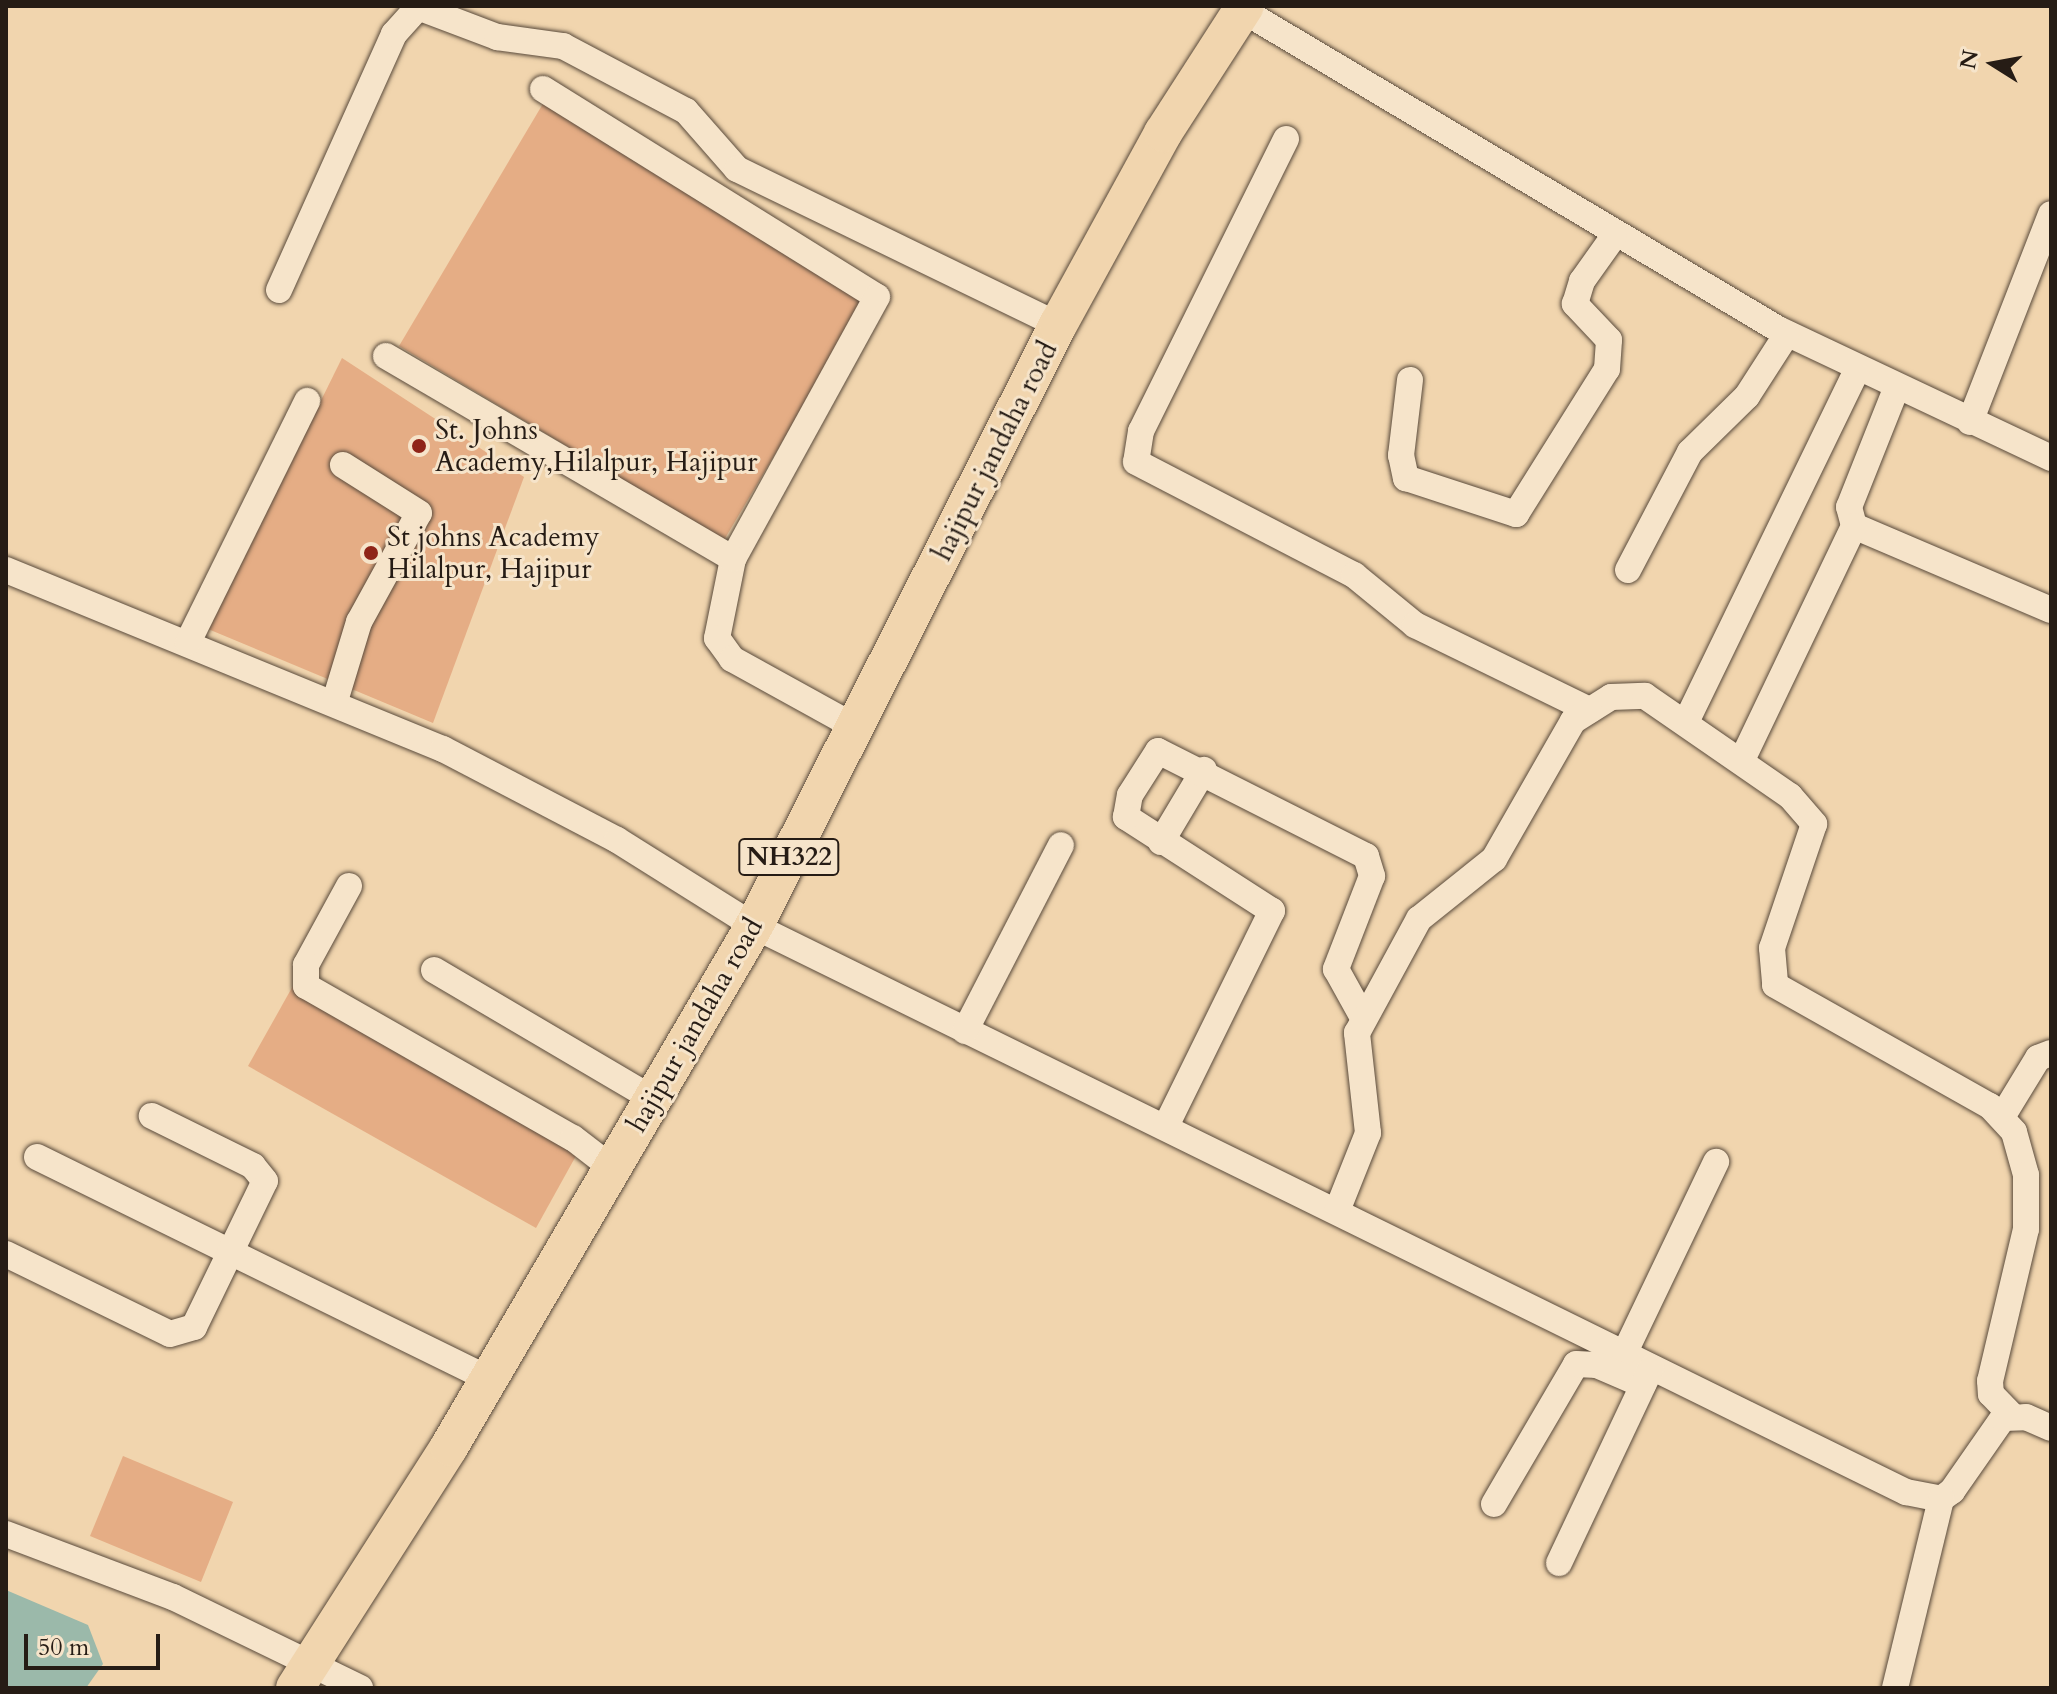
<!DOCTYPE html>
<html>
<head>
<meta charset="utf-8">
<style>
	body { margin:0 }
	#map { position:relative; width:2057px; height:1694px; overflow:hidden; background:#f1d5ae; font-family:Cardo,serif }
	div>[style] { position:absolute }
	.water>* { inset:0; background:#9bb9aa }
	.building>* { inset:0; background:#e5ad85 }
	.roads { filter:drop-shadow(0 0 2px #594a3b) drop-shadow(0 0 2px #594a3b) }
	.minor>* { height:26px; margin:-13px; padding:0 13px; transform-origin:13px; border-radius:13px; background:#f6e4ca }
	.highway>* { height:38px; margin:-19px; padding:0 19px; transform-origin:19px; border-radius:19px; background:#f1d5ae }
	.dots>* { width:22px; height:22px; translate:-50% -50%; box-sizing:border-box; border:4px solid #f6e4ca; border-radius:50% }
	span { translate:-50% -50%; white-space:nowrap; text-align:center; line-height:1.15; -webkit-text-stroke:6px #f6e4ca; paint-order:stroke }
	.shield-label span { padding:2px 6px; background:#f6e4ca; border:2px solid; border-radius:6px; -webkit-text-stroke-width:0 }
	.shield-label { font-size:26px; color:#261c15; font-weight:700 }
	.poi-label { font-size:28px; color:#261c15 }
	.left { translate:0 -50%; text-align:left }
	.street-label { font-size:28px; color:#261c15 }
	.frame { position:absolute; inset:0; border:8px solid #261c15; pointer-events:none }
	.north { position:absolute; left:1953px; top:24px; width:80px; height:80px; -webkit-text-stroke:6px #f6e4ca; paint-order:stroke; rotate:281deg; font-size:22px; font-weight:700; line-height:32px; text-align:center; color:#261c15 }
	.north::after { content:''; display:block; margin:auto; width:28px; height:36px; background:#261c15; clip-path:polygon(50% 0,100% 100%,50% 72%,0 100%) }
	.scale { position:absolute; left:24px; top:1634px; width:136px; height:36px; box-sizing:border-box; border:4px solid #261c15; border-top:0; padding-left:10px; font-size:24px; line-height:28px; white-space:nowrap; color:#261c15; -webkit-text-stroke:6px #f6e4ca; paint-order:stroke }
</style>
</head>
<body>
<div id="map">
	<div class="water">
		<i style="clip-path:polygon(6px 1590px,88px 1625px,103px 1664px,86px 1688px,6px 1688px)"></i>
	</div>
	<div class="building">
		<i style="clip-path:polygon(544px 102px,869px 296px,724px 540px,399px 346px)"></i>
		<i style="clip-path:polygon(342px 358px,524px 477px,433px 723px,208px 629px)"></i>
		<i style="clip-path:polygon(294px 984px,582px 1145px,536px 1228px,248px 1066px)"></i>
		<i style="clip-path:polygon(123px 1456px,233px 1502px,201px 1582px,90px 1536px)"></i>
	</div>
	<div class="roads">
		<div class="minor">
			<i style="left:1242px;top:10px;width:624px;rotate:30.76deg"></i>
			<i style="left:1778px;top:329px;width:302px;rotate:25.3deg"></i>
			<i style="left:543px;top:89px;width:393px;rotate:31.9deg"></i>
			<i style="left:877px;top:297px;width:299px;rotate:118.8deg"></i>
			<i style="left:733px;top:559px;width:81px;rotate:101.4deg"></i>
			<i style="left:717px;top:638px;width:26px;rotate:54deg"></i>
			<i style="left:732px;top:659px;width:141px;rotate:28.9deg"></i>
			<i style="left:1286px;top:139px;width:326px;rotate:116.4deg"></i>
			<i style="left:1141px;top:431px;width:31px;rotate:99deg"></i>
			<i style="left:1136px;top:462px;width:246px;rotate:27.4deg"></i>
			<i style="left:1354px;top:575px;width:79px;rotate:39.3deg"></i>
			<i style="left:1415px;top:625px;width:194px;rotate:26deg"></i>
			<i style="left:279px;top:290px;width:281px;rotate:-65.8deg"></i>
			<i style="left:394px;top:34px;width:36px;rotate:-48deg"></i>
			<i style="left:418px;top:7px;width:85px;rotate:20.8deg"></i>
			<i style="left:497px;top:37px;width:67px;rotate:7.8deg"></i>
			<i style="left:563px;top:46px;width:139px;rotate:27.9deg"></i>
			<i style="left:686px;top:111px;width:77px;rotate:48.7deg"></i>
			<i style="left:737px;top:169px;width:357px;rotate:25.9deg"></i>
			<i style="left:386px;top:356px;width:402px;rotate:30.3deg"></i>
			<i style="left:1410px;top:380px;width:76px;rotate:96.8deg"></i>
			<i style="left:1401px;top:455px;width:24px;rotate:78deg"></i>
			<i style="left:1406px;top:478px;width:116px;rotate:18.1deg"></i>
			<i style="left:1516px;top:514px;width:171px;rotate:-57.9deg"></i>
			<i style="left:1607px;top:369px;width:29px;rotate:-86deg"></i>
			<i style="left:1609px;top:340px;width:50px;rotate:-133.4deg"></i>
			<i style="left:1575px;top:304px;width:24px;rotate:-73deg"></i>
			<i style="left:1582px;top:281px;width:55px;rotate:-54.6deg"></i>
			<i style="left:1896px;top:389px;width:127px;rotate:111.7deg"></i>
			<i style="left:1849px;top:507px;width:20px;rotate:75deg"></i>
			<i style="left:1854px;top:526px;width:214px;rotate:23.1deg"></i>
			<i style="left:1970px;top:422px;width:223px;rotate:-68.7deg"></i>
			<i style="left:6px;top:570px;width:472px;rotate:22.3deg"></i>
			<i style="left:443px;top:749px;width:196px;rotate:27.6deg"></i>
			<i style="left:617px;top:840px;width:162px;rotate:32.1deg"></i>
			<i style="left:754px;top:926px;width:1284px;rotate:26.17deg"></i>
			<i style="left:1906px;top:1492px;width:36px;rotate:11deg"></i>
			<i style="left:1941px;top:1499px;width:14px;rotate:-36deg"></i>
			<i style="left:1952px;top:1491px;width:89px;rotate:-55.1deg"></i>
			<i style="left:2003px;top:1418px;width:23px;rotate:-2deg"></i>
			<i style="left:2026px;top:1417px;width:27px;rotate:24deg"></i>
			<i style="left:1628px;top:570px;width:133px;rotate:-62.3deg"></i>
			<i style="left:1690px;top:452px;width:80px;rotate:-44.5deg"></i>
			<i style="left:1747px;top:396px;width:74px;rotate:-57.2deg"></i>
			<i style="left:188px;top:642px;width:269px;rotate:-63.7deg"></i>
			<i style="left:335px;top:701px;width:83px;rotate:-73.1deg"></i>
			<i style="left:359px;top:622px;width:124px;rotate:-61.2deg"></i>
			<i style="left:419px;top:513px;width:90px;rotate:-147.7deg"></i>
			<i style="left:1687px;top:720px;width:389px;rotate:-64.1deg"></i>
			<i style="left:1742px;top:760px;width:259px;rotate:-64.4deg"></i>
			<i style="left:1161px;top:842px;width:84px;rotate:-59.2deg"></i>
			<i style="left:349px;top:886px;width:90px;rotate:118.6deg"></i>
			<i style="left:306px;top:965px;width:21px;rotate:90deg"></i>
			<i style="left:306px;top:986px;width:307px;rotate:29.7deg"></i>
			<i style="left:573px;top:1138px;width:49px;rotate:37.6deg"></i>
			<i style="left:434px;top:970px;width:254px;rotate:30.5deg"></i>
			<i style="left:965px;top:1031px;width:209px;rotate:-62.7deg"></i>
			<i style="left:2002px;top:1117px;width:69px;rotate:-58.6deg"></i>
			<i style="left:2038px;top:1058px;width:14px;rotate:-21deg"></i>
			<i style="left:1166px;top:1126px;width:240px;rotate:-63.8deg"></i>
			<i style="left:1272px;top:911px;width:174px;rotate:-147.2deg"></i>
			<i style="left:1126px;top:817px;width:22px;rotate:-80deg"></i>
			<i style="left:1130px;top:795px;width:52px;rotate:-57.5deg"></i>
			<i style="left:1158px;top:751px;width:233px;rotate:26.8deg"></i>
			<i style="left:1366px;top:856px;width:21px;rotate:73deg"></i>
			<i style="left:1372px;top:876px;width:100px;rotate:111.2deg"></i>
			<i style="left:1336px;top:969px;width:54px;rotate:61deg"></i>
			<i style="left:37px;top:1157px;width:501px;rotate:26.16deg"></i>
			<i style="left:1337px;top:1211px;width:84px;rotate:-68.3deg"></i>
			<i style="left:1368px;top:1133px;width:101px;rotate:-96.3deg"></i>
			<i style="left:1357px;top:1033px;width:130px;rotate:-61.5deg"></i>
			<i style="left:1419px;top:919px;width:96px;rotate:-38.7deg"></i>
			<i style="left:1494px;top:859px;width:159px;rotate:-60.2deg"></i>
			<i style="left:1573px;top:721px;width:45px;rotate:-32.3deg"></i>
			<i style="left:1611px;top:697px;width:34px;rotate:-2deg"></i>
			<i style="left:1645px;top:696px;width:176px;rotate:34.6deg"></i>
			<i style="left:1790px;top:796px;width:37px;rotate:49deg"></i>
			<i style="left:1814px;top:824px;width:131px;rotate:108.7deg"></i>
			<i style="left:1772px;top:948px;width:37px;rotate:85deg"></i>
			<i style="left:1775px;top:985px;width:247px;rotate:29.4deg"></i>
			<i style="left:1990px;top:1106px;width:35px;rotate:47deg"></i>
			<i style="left:2014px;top:1132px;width:45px;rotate:74.4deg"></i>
			<i style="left:2026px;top:1175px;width:54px;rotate:90deg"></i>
			<i style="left:2026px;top:1229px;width:156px;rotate:103.3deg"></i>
			<i style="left:1990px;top:1381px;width:13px;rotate:86deg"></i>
			<i style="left:1991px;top:1394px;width:29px;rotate:46deg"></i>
			<i style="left:6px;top:1254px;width:182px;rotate:26deg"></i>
			<i style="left:170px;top:1334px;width:25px;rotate:-16deg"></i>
			<i style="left:194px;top:1327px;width:162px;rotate:-64.1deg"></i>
			<i style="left:265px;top:1181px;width:19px;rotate:-129deg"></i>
			<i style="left:253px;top:1166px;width:113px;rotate:-153.7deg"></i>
			<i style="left:1625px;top:1352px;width:211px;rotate:-64.4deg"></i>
			<i style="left:1494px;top:1504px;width:162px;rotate:-59.6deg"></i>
			<i style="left:1576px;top:1364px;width:21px;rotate:3deg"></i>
			<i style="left:1597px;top:1365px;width:50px;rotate:23.5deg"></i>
			<i style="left:6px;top:1534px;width:178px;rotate:20.7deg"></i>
			<i style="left:173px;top:1597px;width:208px;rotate:25.9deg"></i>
			<i style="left:1559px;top:1563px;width:216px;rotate:-64.7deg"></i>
			<i style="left:1895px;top:1688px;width:195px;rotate:-76.3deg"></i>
		</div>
		<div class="highway">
			<i style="left:295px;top:1688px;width:286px;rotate:-57.4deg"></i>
			<i style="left:449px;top:1447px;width:604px;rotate:-59.65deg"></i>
			<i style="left:754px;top:926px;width:674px;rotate:-63.17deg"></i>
			<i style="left:1058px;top:325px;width:219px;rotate:-61.3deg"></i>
			<i style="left:1163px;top:133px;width:151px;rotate:-57.2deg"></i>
		</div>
	</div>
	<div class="dots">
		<i style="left:419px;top:446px;background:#8f2418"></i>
		<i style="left:371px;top:553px;background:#8f2418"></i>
	</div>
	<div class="shield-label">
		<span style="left:789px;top:857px">NH322</span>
	</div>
	<div class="poi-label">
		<span class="left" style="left:435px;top:446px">St. Johns<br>Academy,Hilalpur, Hajipur</span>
		<span class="left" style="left:387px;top:553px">St johns Academy<br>Hilalpur, Hajipur</span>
	</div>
	<div class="street-label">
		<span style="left:995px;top:451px;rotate:-63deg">hajipur jandaha road</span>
		<span style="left:695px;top:1025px;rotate:-60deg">hajipur jandaha road</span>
	</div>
	<div class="frame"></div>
	<div class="north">N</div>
	<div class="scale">50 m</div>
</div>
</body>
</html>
